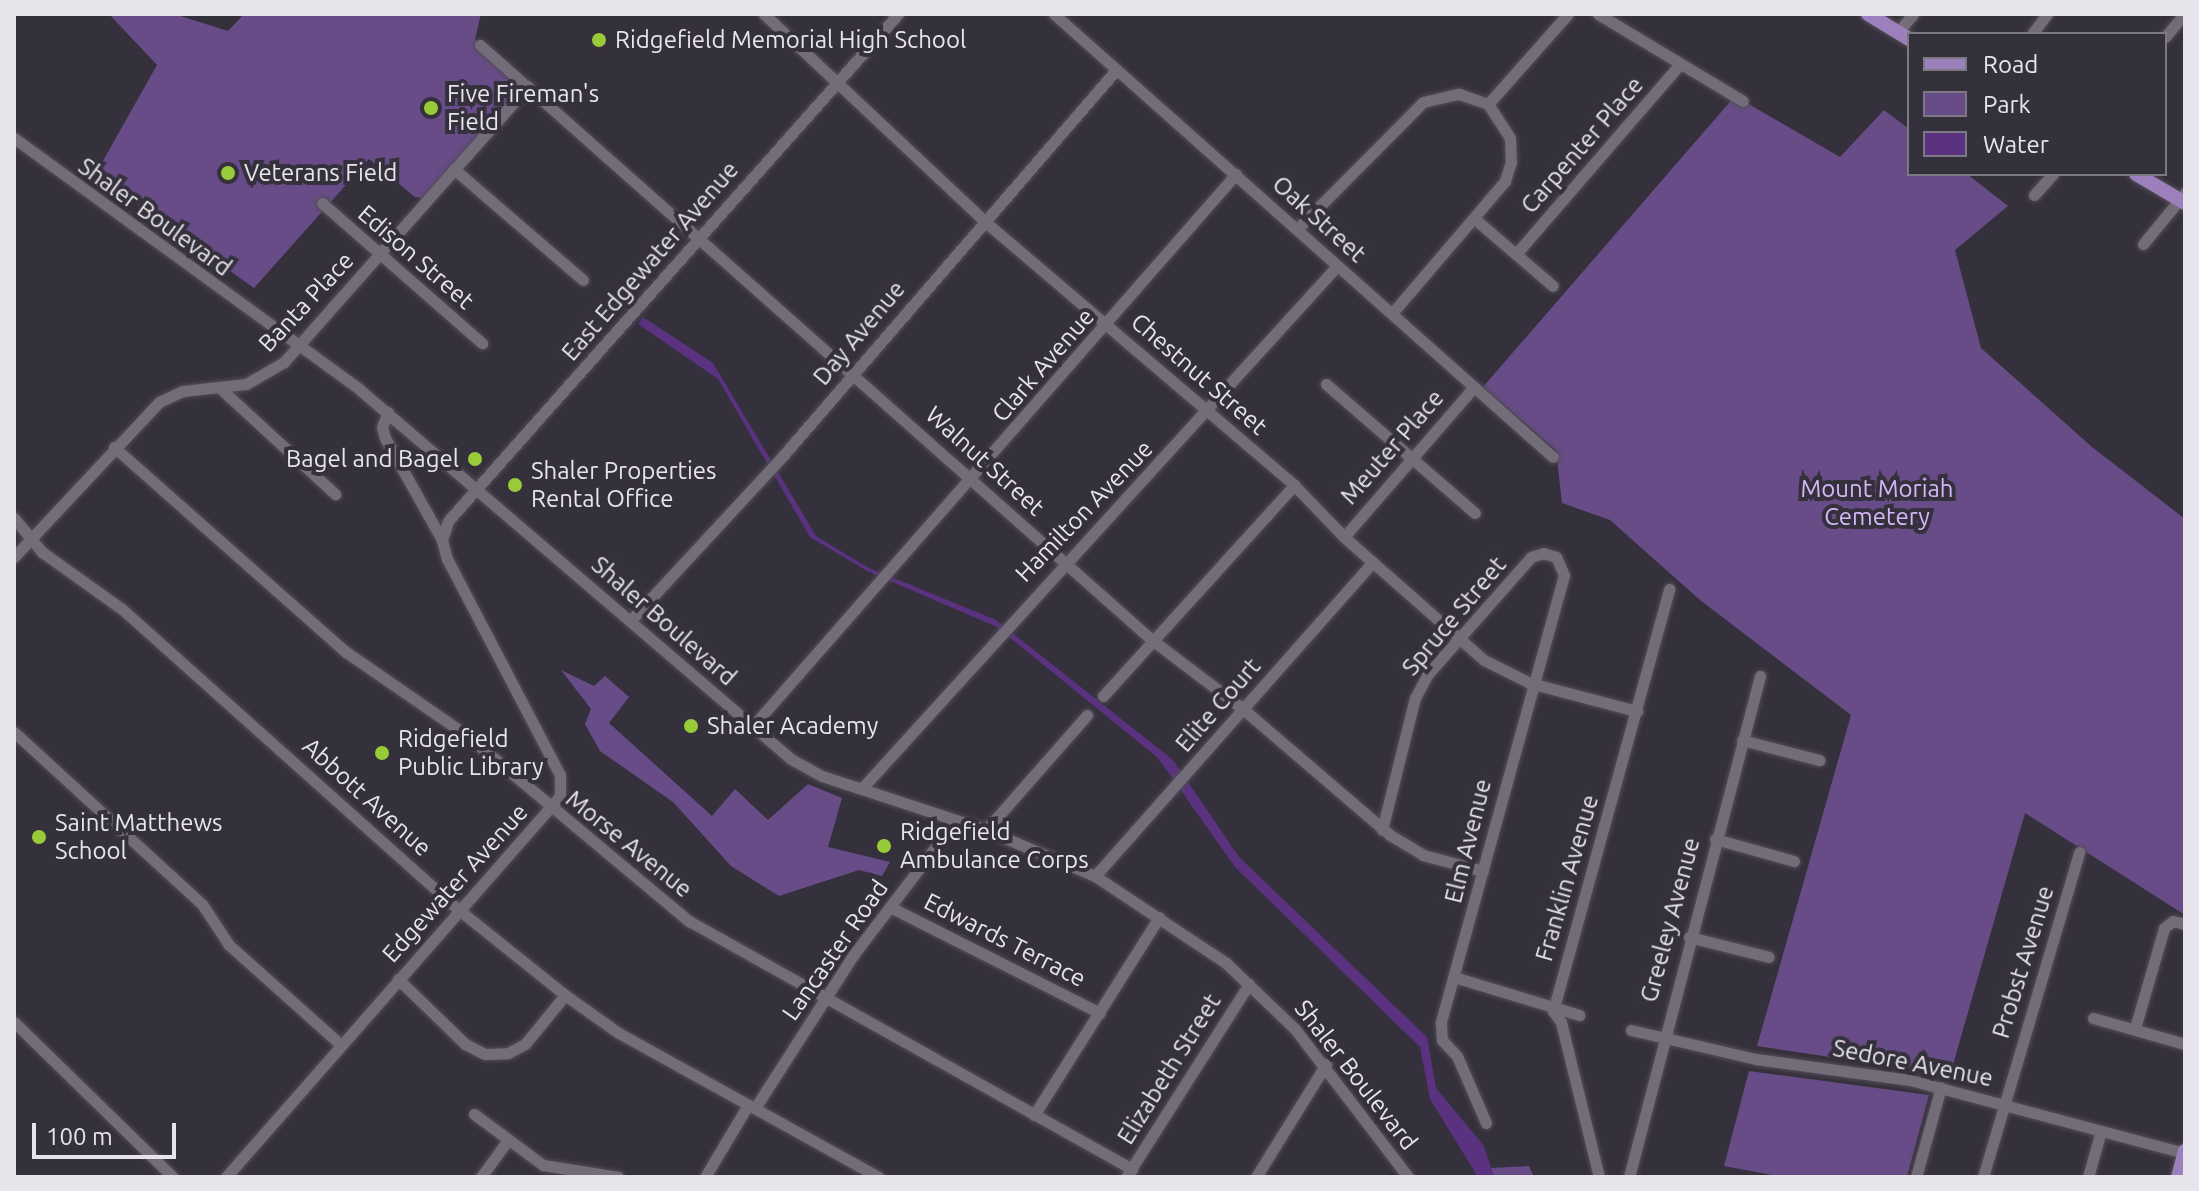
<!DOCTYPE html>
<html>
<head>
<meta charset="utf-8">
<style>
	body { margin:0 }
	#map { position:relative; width:2199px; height:1191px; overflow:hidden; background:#35313c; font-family:Ubuntu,sans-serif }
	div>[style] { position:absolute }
	.green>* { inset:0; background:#684c87 }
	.water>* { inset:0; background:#5a3280 }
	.roads { filter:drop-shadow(0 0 2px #524d57) drop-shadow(0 0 2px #524d57) }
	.minor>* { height:11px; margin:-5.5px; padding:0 5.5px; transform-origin:5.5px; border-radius:5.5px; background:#736d7a }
	.major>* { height:14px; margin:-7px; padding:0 7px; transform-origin:7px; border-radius:7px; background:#9c80bd }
	.dots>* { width:22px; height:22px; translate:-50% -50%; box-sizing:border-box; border:4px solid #35313c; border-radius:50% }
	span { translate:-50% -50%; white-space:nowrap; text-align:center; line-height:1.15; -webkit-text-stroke:8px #35313c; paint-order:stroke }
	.poi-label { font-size:24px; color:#e7e4eb }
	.left { translate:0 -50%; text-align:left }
	.right { translate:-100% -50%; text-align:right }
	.street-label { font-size:24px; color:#e7e4eb }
	.park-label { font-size:24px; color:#d5b7f9 }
	.frame { position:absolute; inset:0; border:16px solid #e7e4eb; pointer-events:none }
	.legend { position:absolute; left:1907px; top:32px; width:260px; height:144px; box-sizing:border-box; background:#35313c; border:2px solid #7c7982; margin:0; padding:10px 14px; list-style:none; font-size:24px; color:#e7e4eb }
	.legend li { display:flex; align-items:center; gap:16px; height:40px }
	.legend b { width:40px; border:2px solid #7c7982 }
	.scale { position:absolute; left:32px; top:1123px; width:144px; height:36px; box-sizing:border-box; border:4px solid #e7e4eb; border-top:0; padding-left:10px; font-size:24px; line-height:28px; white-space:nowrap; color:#e7e4eb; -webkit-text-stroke:6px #35313c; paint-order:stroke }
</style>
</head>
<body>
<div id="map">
	<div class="green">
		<i style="clip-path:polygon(109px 14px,174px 14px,228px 31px,244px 14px,481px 14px,475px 39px,528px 86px,431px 199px,415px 197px,369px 159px,254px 288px,95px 175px,157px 65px)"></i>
		<i style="clip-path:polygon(1735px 96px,1840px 157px,1884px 110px,1909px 129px,1909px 174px,1967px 174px,2008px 206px,1955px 250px,1981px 348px,2092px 447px,2185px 519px,2185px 915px,2025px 813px,1950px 1075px,1757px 1046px,1851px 715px,1700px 600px,1610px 520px,1562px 503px,1556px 450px,1483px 387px)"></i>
		<i style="clip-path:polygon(561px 670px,594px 686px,605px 676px,629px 697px,609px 723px,712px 816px,735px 789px,768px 820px,808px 784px,842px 798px,828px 847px,890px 862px,882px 876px,859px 870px,779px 896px,731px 866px,673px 802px,600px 751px,585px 724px,591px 709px)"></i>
		<i style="clip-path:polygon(1749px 1071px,1929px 1095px,1907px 1177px,1782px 1177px,1724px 1166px)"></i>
		<i style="clip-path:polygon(1529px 1166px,1534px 1177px,1494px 1177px,1491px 1168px)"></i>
	</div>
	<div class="water">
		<i style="clip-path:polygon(643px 317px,713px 363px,816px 536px,867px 567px,996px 620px,1173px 760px,1239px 857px,1427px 1037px,1436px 1088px,1484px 1146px,1494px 1177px,1478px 1177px,1430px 1099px,1420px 1047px,1235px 867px,1158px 758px,997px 627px,867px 571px,810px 537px,718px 379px,638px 324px)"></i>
	</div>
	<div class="roads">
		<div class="minor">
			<i style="left:764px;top:14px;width:301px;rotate:43.2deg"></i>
			<i style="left:983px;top:220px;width:409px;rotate:40.4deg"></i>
			<i style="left:1294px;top:485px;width:72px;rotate:46.1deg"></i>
			<i style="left:1344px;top:537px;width:186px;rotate:41.3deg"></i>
			<i style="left:1484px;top:660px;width:51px;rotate:26.6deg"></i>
			<i style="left:1530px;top:683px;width:111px;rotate:14.7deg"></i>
			<i style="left:1054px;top:14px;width:667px;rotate:41.6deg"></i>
			<i style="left:1598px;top:14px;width:169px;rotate:31deg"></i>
			<i style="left:1898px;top:32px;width:23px;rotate:-50deg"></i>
			<i style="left:2032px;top:34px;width:25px;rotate:-53deg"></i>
			<i style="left:2165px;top:37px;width:30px;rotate:-50deg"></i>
			<i style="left:480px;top:45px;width:898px;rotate:41.52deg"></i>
			<i style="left:1152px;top:640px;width:114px;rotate:37.2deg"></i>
			<i style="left:1243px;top:709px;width:194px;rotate:40.6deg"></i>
			<i style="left:1390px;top:835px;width:39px;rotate:31deg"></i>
			<i style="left:1423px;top:855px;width:62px;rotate:14.9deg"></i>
			<i style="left:1488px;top:104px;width:120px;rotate:-48.4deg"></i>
			<i style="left:14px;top:138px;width:427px;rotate:36deg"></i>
			<i style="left:359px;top:389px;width:569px;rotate:40.58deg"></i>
			<i style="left:791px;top:759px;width:35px;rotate:29deg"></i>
			<i style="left:822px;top:776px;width:173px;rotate:18.2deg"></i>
			<i style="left:986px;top:830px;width:118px;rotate:22.9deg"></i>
			<i style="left:1095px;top:876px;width:157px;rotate:33.6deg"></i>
			<i style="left:1226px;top:963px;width:95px;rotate:43.7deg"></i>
			<i style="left:1295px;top:1029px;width:186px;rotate:52.6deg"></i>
			<i style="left:454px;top:169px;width:170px;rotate:40.7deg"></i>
			<i style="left:2034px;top:195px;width:28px;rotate:-48deg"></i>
			<i style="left:322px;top:203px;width:213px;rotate:41.2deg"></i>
			<i style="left:1476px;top:220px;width:101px;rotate:40.6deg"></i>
			<i style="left:1298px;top:228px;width:177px;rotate:-45.2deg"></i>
			<i style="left:1423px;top:102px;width:37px;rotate:-13deg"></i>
			<i style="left:1459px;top:94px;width:31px;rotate:19deg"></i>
			<i style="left:1488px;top:104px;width:40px;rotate:57.1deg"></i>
			<i style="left:1510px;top:138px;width:24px;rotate:88deg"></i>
			<i style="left:1511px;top:162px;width:20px;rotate:108deg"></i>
			<i style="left:1505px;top:181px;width:172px;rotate:130.5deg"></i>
			<i style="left:2143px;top:244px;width:66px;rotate:-50.5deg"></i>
			<i style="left:1516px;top:254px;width:251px;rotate:-49.2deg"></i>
			<i style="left:1326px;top:384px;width:197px;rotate:40.9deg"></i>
			<i style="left:222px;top:390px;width:154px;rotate:42.6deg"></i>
			<i style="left:388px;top:412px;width:16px;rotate:112deg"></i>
			<i style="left:382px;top:427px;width:11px;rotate:75deg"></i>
			<i style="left:385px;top:438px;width:117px;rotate:60.8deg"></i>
			<i style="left:114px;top:447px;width:310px;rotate:41.5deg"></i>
			<i style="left:346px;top:652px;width:145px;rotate:34.6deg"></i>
			<i style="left:465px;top:734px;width:292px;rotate:39.9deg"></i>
			<i style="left:689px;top:921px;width:508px;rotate:29.24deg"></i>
			<i style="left:14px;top:518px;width:44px;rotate:50.5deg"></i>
			<i style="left:42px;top:552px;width:98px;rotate:35.5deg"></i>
			<i style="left:122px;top:609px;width:452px;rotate:41.8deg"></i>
			<i style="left:459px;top:910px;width:136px;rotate:38.7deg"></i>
			<i style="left:565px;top:995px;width:64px;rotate:35.4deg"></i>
			<i style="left:617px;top:1032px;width:299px;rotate:29deg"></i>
			<i style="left:1344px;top:537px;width:198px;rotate:-49.1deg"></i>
			<i style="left:14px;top:557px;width:212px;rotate:-46.9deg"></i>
			<i style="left:159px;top:402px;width:26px;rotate:-25deg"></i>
			<i style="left:183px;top:391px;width:63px;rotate:-6.3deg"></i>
			<i style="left:246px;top:384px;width:44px;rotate:-30.1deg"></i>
			<i style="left:284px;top:362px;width:368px;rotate:-48.5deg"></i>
			<i style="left:630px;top:621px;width:222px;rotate:-47.2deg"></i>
			<i style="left:781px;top:458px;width:513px;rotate:-49.19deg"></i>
			<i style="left:1103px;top:696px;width:285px;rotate:-47.8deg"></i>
			<i style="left:752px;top:727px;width:735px;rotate:-48.81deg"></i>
			<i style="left:14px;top:732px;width:255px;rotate:42.5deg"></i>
			<i style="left:202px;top:904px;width:49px;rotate:56.6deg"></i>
			<i style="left:229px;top:945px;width:147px;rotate:41.7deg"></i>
			<i style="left:1742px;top:740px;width:80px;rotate:14.6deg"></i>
			<i style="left:864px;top:786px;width:703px;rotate:-47.71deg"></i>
			<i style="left:986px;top:830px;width:153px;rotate:-48.7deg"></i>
			<i style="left:1382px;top:830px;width:136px;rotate:-76deg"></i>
			<i style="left:1415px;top:698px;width:26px;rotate:-62deg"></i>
			<i style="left:1427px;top:675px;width:157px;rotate:-48.6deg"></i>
			<i style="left:1531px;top:557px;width:13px;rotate:-18deg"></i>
			<i style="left:1543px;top:553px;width:14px;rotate:17deg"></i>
			<i style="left:1556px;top:557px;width:20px;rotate:66deg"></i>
			<i style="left:1564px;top:575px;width:465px;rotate:105.4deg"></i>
			<i style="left:1441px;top:1023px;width:17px;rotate:87deg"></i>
			<i style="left:1442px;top:1040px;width:22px;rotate:47deg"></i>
			<i style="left:1457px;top:1056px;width:73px;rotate:66.6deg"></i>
			<i style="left:1715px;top:839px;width:82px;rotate:15.6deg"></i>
			<i style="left:1095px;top:876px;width:419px;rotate:-48.5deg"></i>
			<i style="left:890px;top:907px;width:235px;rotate:26.8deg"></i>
			<i style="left:1689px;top:937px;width:82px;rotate:14deg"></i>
			<i style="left:1454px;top:977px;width:131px;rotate:16.9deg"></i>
			<i style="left:398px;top:979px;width:93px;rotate:44.1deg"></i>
			<i style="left:465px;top:1044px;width:22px;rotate:27deg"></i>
			<i style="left:485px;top:1054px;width:23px;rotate:-2deg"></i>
			<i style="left:508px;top:1053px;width:19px;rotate:-28deg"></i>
			<i style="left:525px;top:1044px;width:63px;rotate:-50.8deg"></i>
			<i style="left:2093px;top:1018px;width:96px;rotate:15.8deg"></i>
			<i style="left:14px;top:1022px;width:222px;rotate:44.3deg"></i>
			<i style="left:2135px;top:1028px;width:104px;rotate:-73.8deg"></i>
			<i style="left:2164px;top:928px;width:11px;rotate:-38deg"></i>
			<i style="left:2173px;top:921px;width:12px;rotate:14deg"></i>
			<i style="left:1631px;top:1030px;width:128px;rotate:13.1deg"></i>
			<i style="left:1756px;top:1059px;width:155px;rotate:7.8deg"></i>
			<i style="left:1910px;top:1080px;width:285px;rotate:14.9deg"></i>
			<i style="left:755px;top:1108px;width:183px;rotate:-57.3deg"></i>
			<i style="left:854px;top:954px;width:168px;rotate:-52.7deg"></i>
			<i style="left:474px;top:1114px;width:86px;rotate:36.5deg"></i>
			<i style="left:543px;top:1165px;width:76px;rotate:9.1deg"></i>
			<i style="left:1034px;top:1115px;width:234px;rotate:-57.7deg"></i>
			<i style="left:226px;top:1177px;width:507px;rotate:-48.76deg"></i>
			<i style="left:560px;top:796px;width:21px;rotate:-90deg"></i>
			<i style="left:560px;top:775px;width:244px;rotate:-117.6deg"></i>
			<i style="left:447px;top:559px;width:20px;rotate:-105deg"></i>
			<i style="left:442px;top:540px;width:20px;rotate:-72deg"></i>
			<i style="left:448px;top:521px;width:678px;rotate:-48.41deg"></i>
			<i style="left:481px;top:1177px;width:46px;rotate:-53.9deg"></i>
			<i style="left:705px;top:1177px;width:84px;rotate:-59.2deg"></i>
			<i style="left:1126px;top:1177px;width:229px;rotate:-57.5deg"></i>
			<i style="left:1256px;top:1177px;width:133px;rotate:-58.2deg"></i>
			<i style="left:1599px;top:1177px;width:160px;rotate:-103.8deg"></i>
			<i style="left:1561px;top:1022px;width:14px;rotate:-126deg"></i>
			<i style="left:1553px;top:1011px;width:438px;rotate:-74.6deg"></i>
			<i style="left:1629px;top:1177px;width:518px;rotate:-75.35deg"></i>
			<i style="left:1916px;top:1177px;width:93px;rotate:-74.5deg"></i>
			<i style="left:1983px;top:1177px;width:339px;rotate:-73.5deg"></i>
			<i style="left:2088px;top:1177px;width:48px;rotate:-74.2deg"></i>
		</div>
		<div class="major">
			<i style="left:1868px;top:14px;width:48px;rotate:31.4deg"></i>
			<i style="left:2136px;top:174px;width:57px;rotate:30.6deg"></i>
			<i style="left:2178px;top:1177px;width:27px;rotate:-75deg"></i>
		</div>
	</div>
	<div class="dots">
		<i style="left:599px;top:40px;background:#98cb37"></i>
		<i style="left:431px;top:108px;background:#98cb37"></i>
		<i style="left:228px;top:173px;background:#98cb37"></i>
		<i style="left:475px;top:459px;background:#98cb37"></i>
		<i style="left:515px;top:485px;background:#98cb37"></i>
		<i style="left:691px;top:726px;background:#98cb37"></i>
		<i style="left:382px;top:753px;background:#98cb37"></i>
		<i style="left:39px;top:837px;background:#98cb37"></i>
		<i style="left:884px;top:846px;background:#98cb37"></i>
	</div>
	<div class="poi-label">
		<span class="left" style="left:615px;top:40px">Ridgefield Memorial High School</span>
		<span class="left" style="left:447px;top:108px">Five Fireman's<br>Field</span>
		<span class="left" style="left:244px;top:173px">Veterans Field</span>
		<span class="right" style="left:459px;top:459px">Bagel and Bagel</span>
		<span class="left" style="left:531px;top:485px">Shaler Properties<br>Rental Office</span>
		<span class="left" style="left:707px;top:726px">Shaler Academy</span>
		<span class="left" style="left:398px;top:753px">Ridgefield<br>Public Library</span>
		<span class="left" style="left:55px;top:837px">Saint Matthews<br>School</span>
		<span class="left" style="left:900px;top:846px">Ridgefield<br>Ambulance Corps</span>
	</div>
	<div class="street-label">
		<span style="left:1582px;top:145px;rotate:-49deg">Carpenter Place</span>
		<span style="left:155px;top:217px;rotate:36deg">Shaler Boulevard</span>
		<span style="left:1319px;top:219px;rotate:42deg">Oak Street</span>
		<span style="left:416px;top:257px;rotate:41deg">Edison Street</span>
		<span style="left:650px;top:261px;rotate:-49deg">East Edgewater Avenue</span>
		<span style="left:306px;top:302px;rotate:-47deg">Banta Place</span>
		<span style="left:859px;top:333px;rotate:-50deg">Day Avenue</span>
		<span style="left:1043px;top:365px;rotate:-49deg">Clark Avenue</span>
		<span style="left:1199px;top:374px;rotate:41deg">Chestnut Street</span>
		<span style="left:1392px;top:447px;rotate:-49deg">Meuter Place</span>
		<span style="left:985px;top:461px;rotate:42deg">Walnut Street</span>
		<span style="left:1084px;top:511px;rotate:-46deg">Hamilton Avenue</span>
		<span style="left:1454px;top:616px;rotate:-50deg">Spruce Street</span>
		<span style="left:664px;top:621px;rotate:41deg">Shaler Boulevard</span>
		<span style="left:1218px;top:705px;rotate:-49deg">Elite Court</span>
		<span style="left:367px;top:797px;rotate:42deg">Abbott Avenue</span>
		<span style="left:1468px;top:841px;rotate:-76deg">Elm Avenue</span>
		<span style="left:629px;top:844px;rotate:39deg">Morse Avenue</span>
		<span style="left:1567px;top:878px;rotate:-74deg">Franklin Avenue</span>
		<span style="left:455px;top:883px;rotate:-48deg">Edgewater Avenue</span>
		<span style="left:1670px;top:920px;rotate:-75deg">Greeley Avenue</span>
		<span style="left:1005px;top:940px;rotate:27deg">Edwards Terrace</span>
		<span style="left:835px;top:950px;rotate:-55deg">Lancaster Road</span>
		<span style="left:2023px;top:962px;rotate:-73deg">Probst Avenue</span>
		<span style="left:1913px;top:1063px;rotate:11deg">Sedore Avenue</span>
		<span style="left:1169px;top:1069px;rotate:-58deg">Elizabeth Street</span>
		<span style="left:1356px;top:1075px;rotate:52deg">Shaler Boulevard</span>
	</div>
	<div class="park-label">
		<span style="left:1877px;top:503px">Mount Moriah<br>Cemetery</span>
	</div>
	<div class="frame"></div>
	<ul class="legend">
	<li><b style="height:10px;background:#9c80bd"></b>Road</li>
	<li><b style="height:22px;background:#684c87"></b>Park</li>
	<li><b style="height:22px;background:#5a3280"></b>Water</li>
	</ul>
	<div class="scale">100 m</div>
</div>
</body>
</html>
